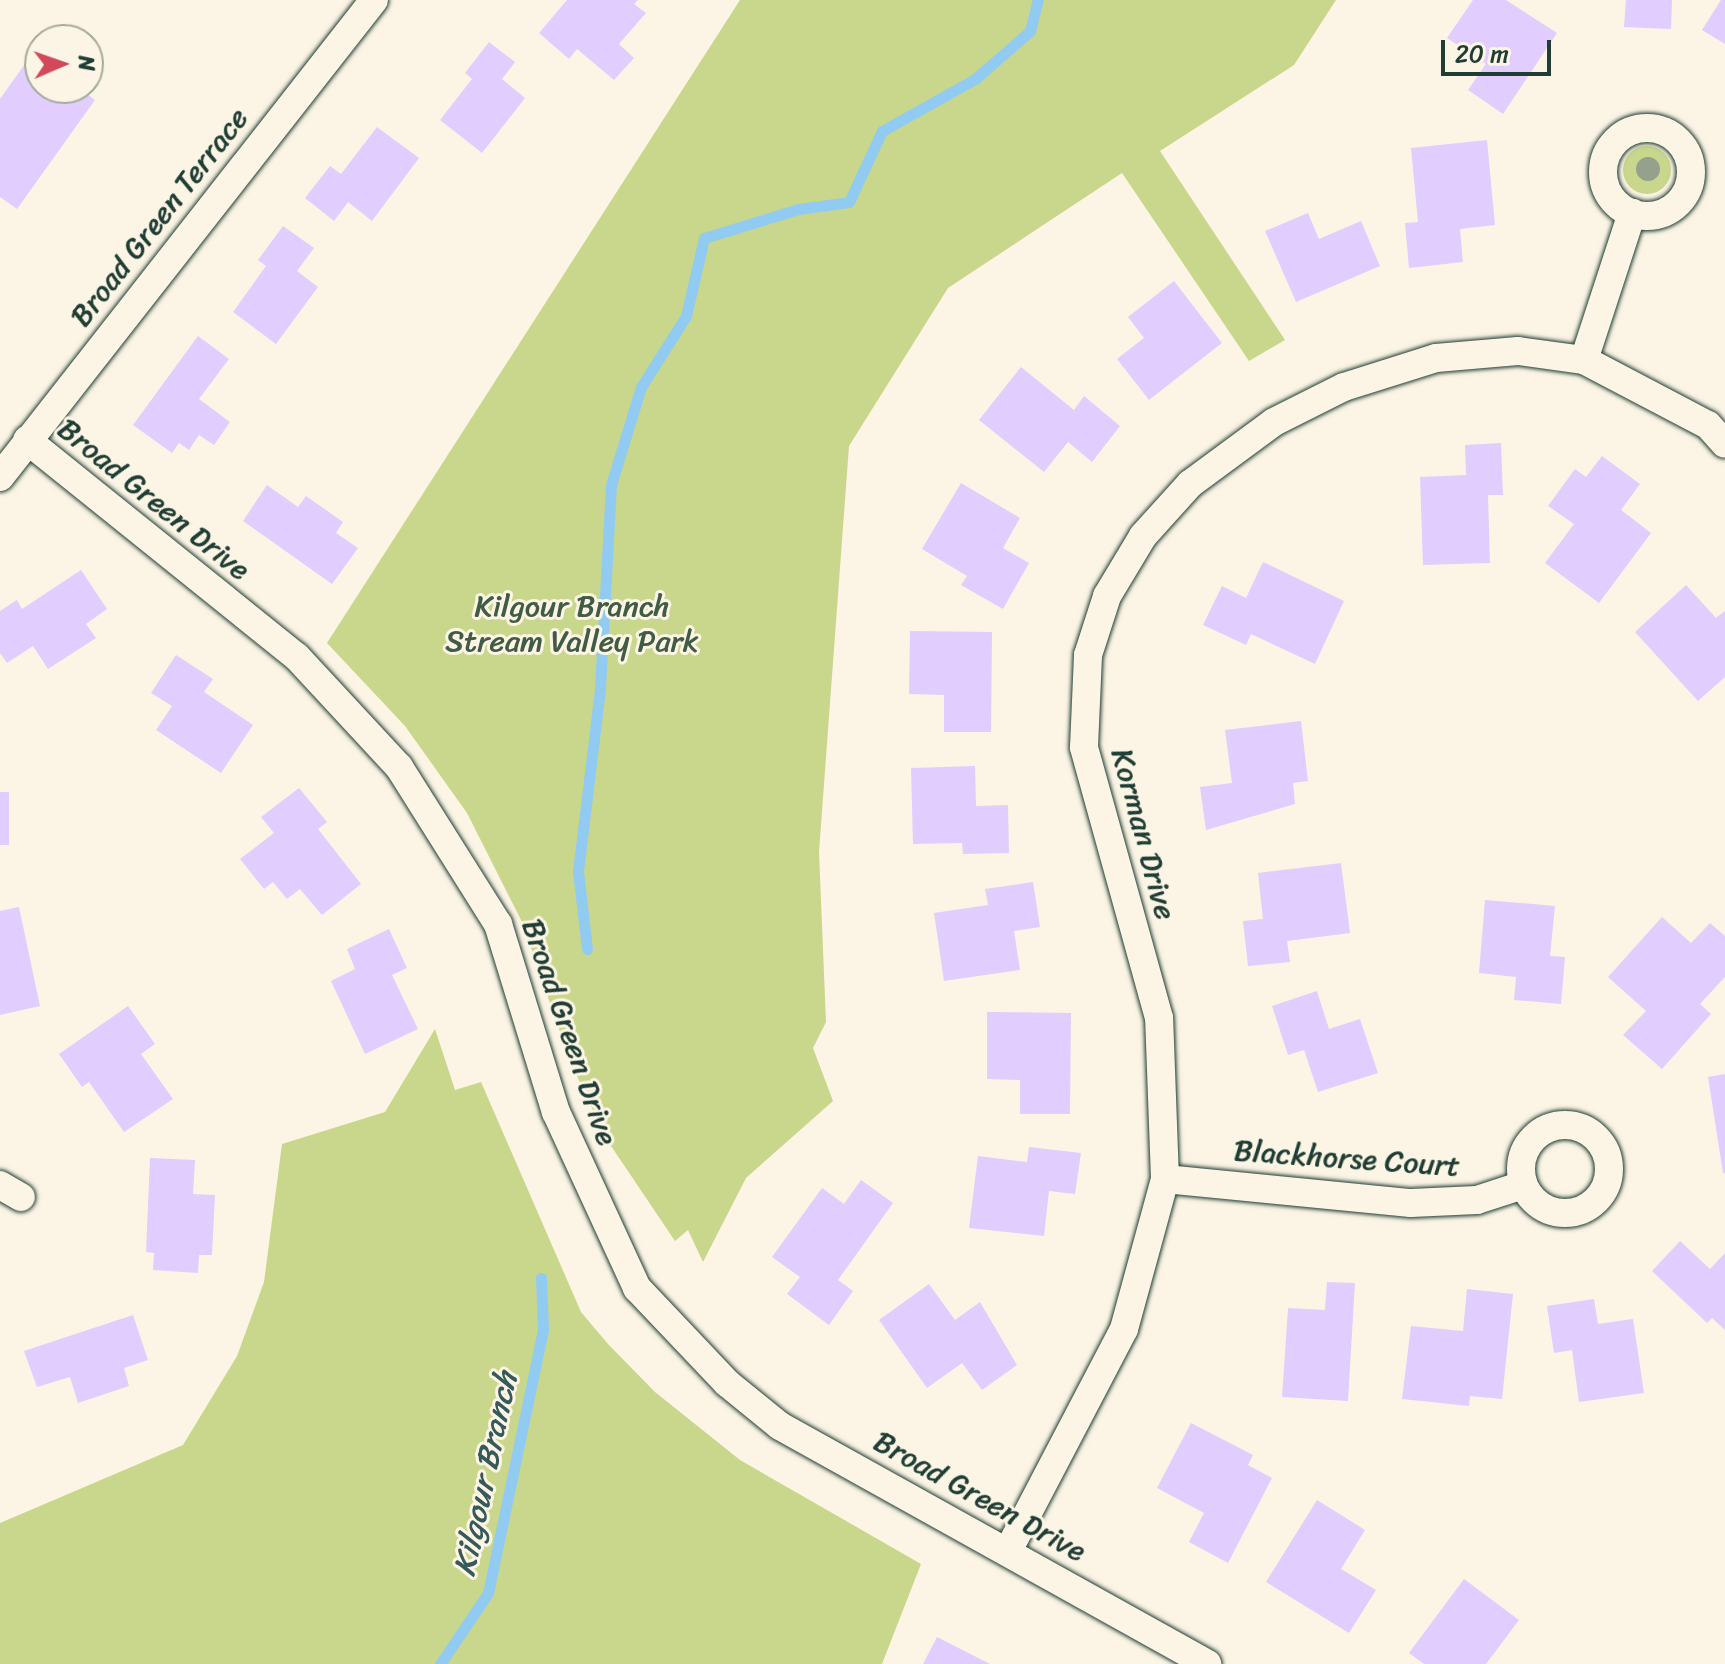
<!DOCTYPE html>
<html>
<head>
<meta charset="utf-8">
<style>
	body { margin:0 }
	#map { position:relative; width:1725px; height:1664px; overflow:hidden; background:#fcf5e5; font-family:Sriracha,sans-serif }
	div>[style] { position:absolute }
	.green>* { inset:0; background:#c8d78b }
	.round { border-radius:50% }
	.stream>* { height:11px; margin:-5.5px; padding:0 5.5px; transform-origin:5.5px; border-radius:5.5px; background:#92cbf2 }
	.building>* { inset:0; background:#e1cdfe }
	.roads { filter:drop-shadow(0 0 2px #1f3d34) drop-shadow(0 0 2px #1f3d34) }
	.street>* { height:28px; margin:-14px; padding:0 14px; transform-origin:14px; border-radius:14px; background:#fcf5e5 }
	.street>.ring { margin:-14px; padding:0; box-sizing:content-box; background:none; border:28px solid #fcf5e5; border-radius:50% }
	.trees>* { width:24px; height:24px; margin:-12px; border-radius:50%; background:#95a18d }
	span { translate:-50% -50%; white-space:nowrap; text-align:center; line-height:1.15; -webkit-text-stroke:6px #fcf5e5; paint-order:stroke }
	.street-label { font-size:30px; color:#1f3d34 }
	.park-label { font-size:30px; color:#415c45 }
	.water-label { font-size:32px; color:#36595a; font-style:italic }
	.north { position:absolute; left:24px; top:24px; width:80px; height:80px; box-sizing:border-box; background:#fcf5e5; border:2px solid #a4ab9e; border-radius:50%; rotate:88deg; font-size:22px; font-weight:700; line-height:32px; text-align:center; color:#1f3d34 }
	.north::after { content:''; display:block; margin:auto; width:28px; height:36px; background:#d1495b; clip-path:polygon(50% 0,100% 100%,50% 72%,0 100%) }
	.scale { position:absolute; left:1441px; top:40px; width:110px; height:36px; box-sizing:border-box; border:4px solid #1f3d34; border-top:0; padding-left:10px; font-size:24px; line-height:28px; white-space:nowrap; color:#1f3d34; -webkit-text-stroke:6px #fcf5e5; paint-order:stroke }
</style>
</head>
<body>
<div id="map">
	<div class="green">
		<i style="clip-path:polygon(740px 0,1336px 0,1294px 65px,1160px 151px,1285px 340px,1249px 361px,1122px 173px,948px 288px,849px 446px,819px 852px,826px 1022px,813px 1048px,833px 1101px,746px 1178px,703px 1262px,688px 1230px,675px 1241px,605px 1137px,570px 1061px,522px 922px,467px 813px,405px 726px,327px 643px)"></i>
		<i class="round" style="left:1623px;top:146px;width:48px;height:48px"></i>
		<i style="clip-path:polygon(435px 1029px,455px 1090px,481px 1082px,581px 1312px,608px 1344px,655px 1392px,740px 1460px,921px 1564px,882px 1664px,0 1664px,0 1523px,183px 1445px,237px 1356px,264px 1282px,282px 1144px,385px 1112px)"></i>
	</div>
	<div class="stream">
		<i style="left:587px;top:949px;width:79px;rotate:-96.6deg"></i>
		<i style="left:578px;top:871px;width:184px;rotate:-83.1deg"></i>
		<i style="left:600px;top:688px;width:203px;rotate:-86.9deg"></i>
		<i style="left:611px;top:485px;width:102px;rotate:-73deg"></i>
		<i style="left:641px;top:387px;width:84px;rotate:-57.6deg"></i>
		<i style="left:686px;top:316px;width:80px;rotate:-77deg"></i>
		<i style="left:704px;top:238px;width:98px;rotate:-17.1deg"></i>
		<i style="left:798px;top:209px;width:51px;rotate:-7.8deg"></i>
		<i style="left:849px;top:202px;width:78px;rotate:-65.1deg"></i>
		<i style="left:882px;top:131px;width:107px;rotate:-29.2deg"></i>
		<i style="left:975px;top:79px;width:73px;rotate:-41.1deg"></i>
		<i style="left:1030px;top:31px;width:32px;rotate:-76deg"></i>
		<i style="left:440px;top:1664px;width:86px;rotate:-55.9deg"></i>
		<i style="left:488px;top:1593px;width:269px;rotate:-78.2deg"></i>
		<i style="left:543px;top:1330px;width:52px;rotate:-92.2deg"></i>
	</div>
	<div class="building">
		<i style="clip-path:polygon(567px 0,638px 0,634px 4px,646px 13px,619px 44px,634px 58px,614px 80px,577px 49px,569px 59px,539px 33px)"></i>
		<i style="clip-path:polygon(1473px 0,1506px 0,1557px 33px,1503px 114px,1468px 90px,1486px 64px,1447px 38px)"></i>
		<i style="clip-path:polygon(1626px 0,1672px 0,1671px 29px,1624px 27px)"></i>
		<i style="clip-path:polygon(1721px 0,1725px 0,1725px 44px,1702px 30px)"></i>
		<i style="clip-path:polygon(489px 42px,515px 62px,502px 79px,525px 98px,482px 153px,440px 120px,472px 79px,465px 73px)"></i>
		<i style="clip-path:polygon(32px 54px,40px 60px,40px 88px,79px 88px,95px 100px,17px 209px,0 197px,0 99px)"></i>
		<i style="clip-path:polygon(377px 127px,419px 158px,372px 221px,348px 202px,334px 221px,305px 198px,330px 166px,341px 174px)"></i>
		<i style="clip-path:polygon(1487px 140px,1495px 225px,1460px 229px,1463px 262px,1409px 268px,1405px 223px,1418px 222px,1411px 148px)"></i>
		<i style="clip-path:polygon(1308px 213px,1319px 239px,1361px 221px,1380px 266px,1296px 302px,1265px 231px)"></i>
		<i style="clip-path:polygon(283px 226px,314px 248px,297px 271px,318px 287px,276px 344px,233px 312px,266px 266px,258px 260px)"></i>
		<i style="clip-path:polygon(1174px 281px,1222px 343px,1149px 400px,1117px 359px,1144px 338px,1128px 317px)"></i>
		<i style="clip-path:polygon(198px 336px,229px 359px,199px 399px,230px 422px,214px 445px,199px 435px,189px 450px,179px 443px,172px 453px,133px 425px)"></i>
		<i style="clip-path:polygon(1021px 367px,1074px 410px,1084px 396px,1120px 426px,1092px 462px,1068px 442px,1044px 472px,979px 420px)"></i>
		<i style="clip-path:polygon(1501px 443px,1503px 495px,1488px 495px,1490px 563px,1423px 565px,1420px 477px,1466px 475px,1465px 445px)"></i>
		<i style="clip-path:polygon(1602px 456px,1640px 484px,1621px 510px,1651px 533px,1599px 603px,1545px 563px,1574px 524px,1548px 506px,1575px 469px,1586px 477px)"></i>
		<i style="clip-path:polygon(961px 483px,1020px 518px,1003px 548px,1029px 563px,1003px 609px,961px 585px,967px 576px,922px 549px)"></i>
		<i style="clip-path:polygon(267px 485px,298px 507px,306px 496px,343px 522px,336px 533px,358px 548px,332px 584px,243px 521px)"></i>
		<i style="clip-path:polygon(1263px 562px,1344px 601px,1315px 664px,1251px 634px,1246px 645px,1203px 625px,1222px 586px,1246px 598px)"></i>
		<i style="clip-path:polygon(81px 570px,107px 609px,86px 624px,96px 638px,48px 669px,33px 646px,7px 663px,0 653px,0 611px,17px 600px,22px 609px)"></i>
		<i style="clip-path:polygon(1686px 585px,1716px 618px,1725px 611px,1725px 677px,1698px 701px,1635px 632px)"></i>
		<i style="clip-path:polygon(910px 631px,992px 632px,991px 732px,944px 732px,944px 695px,909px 694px)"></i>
		<i style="clip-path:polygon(176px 655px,213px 679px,204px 692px,253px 725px,221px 773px,156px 730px,172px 706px,151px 693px)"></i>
		<i style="clip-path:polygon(1301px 721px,1308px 781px,1293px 783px,1295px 804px,1206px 830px,1200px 787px,1232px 783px,1225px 730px)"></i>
		<i style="clip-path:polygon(975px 766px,976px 806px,1008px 805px,1009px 853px,963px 854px,962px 843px,913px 844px,911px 768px)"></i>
		<i style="clip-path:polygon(299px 788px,327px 822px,318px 829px,361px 884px,322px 915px,300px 889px,287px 899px,273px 882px,264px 889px,240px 859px,274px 833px,261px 817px)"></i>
		<i style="clip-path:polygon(0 792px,9px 792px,9px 845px,0 845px)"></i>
		<i style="clip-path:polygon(1341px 863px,1350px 933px,1287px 941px,1290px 962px,1248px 966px,1243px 921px,1263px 919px,1258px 873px)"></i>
		<i style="clip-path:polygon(1033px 882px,1040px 927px,1014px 931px,1020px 970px,944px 981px,934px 913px,988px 905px,985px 889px)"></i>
		<i style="clip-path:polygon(1485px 900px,1555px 906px,1550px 956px,1565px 957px,1561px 1004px,1514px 1000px,1516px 977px,1479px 973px)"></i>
		<i style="clip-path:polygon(19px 907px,40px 1006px,0 1015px,0 911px)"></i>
		<i style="clip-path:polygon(1662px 917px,1691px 943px,1710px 923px,1725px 936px,1725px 977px,1700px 1004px,1711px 1014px,1662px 1069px,1623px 1035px,1646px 1011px,1608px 977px)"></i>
		<i style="clip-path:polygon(389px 929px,407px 968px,392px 975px,418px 1029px,365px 1054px,331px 981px,355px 969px,347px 949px)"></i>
		<i style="clip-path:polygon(1317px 991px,1329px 1029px,1360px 1019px,1378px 1073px,1318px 1092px,1304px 1050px,1288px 1055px,1272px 1006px)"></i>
		<i style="clip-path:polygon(128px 1006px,155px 1044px,141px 1054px,173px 1099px,124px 1132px,89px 1082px,82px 1087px,59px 1054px)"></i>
		<i style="clip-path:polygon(987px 1012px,1071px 1013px,1070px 1114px,1020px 1114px,1020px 1080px,987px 1079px)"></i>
		<i style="clip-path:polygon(1725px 1074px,1725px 1173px,1723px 1173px,1708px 1077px)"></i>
		<i style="clip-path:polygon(1029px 1147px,1081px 1153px,1075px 1194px,1049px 1191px,1044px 1236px,969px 1228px,978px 1156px,1027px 1162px)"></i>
		<i style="clip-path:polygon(150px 1158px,195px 1160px,193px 1194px,215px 1195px,212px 1255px,199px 1255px,198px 1273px,153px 1270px,154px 1253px,146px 1252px)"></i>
		<i style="clip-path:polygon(861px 1180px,893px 1203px,838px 1280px,853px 1291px,829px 1325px,787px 1294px,800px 1277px,772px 1257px,822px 1188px,844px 1204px)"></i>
		<i style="clip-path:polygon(1680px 1241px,1710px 1269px,1725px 1253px,1725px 1330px,1712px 1318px,1707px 1323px,1652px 1271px)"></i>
		<i style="clip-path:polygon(1327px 1282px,1355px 1283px,1348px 1401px,1282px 1397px,1288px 1308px,1325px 1310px)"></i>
		<i style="clip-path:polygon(929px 1284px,955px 1320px,980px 1302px,1017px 1365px,982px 1390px,962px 1363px,927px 1388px,879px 1320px)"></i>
		<i style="clip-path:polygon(1467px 1289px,1513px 1294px,1502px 1399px,1470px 1396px,1469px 1406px,1402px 1399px,1411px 1326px,1463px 1331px)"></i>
		<i style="clip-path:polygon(1594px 1299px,1598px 1324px,1633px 1319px,1644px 1393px,1579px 1402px,1572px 1350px,1554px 1353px,1547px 1306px)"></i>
		<i style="clip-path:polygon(133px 1315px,148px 1360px,124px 1368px,129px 1386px,78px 1403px,70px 1377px,37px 1387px,24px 1351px)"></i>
		<i style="clip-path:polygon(1191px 1423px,1253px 1455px,1248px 1465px,1272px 1478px,1228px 1563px,1189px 1542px,1204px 1513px,1157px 1488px)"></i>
		<i style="clip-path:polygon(1317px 1500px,1365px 1530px,1341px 1569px,1376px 1590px,1349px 1633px,1266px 1582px)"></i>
		<i style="clip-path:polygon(1464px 1579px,1519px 1620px,1486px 1664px,1424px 1664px,1409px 1653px)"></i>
		<i style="clip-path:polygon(937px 1637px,990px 1664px,923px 1664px)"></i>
	</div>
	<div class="roads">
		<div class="street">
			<i class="ring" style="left:1603px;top:128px;width:60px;height:60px"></i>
			<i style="left:1584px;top:360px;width:155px;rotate:-71.9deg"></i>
			<i style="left:27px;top:440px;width:346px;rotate:38.8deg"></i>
			<i style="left:297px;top:657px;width:150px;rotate:47.2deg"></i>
			<i style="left:399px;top:767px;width:186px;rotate:57.8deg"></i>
			<i style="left:498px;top:924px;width:197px;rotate:72.9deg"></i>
			<i style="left:556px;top:1112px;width:194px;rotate:65.3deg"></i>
			<i style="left:637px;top:1288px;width:131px;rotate:46.5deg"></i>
			<i style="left:727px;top:1383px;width:68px;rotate:39.1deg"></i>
			<i style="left:780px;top:1426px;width:489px;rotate:29.1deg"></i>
			<i style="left:0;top:477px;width:606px;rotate:-51.9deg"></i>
			<i class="ring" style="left:1521px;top:1125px;width:60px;height:60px"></i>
			<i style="left:1165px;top:1179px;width:247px;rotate:5.6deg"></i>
			<i style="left:1411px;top:1203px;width:66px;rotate:-2.6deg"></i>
			<i style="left:1477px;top:1200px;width:48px;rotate:-18.1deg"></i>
			<i style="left:0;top:1185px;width:24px;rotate:30deg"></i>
			<i style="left:1009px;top:1549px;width:248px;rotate:-62.4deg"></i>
			<i style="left:1124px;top:1329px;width:156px;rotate:-74.7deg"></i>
			<i style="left:1165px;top:1179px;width:161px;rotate:-92.1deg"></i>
			<i style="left:1159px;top:1018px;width:281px;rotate:-105.5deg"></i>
			<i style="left:1084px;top:747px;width:92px;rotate:-87.5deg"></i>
			<i style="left:1088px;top:655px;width:62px;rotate:-72.1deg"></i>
			<i style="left:1107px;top:596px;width:70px;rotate:-59deg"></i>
			<i style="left:1143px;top:536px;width:70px;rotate:-47.9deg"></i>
			<i style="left:1190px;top:484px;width:104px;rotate:-36.4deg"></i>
			<i style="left:1274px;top:422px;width:78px;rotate:-26.6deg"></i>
			<i style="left:1344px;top:387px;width:96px;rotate:-17.5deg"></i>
			<i style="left:1436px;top:358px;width:82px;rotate:-4.9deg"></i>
			<i style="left:1518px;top:351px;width:67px;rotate:7.8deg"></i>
			<i style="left:1584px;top:360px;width:140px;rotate:27.7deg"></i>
			<i style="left:1708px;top:425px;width:25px;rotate:48deg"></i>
		</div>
	</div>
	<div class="trees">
		<i style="left:1648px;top:169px"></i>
	</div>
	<div class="street-label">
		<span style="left:159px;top:217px;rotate:-52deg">Broad Green Terrace</span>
		<span style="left:154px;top:499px;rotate:39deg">Broad Green Drive</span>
		<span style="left:1144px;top:834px;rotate:75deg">Korman Drive</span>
		<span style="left:570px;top:1032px;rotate:71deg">Broad Green Drive</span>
		<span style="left:1347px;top:1158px;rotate:4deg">Blackhorse Court</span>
		<span style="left:980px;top:1496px;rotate:29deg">Broad Green Drive</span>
	</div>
	<div class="park-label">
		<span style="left:572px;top:623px">Kilgour Branch<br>Stream Valley Park</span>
	</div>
	<div class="water-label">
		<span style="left:486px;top:1474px;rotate:-78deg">Kilgour Branch</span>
	</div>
	<div class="north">N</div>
	<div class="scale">20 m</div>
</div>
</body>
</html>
